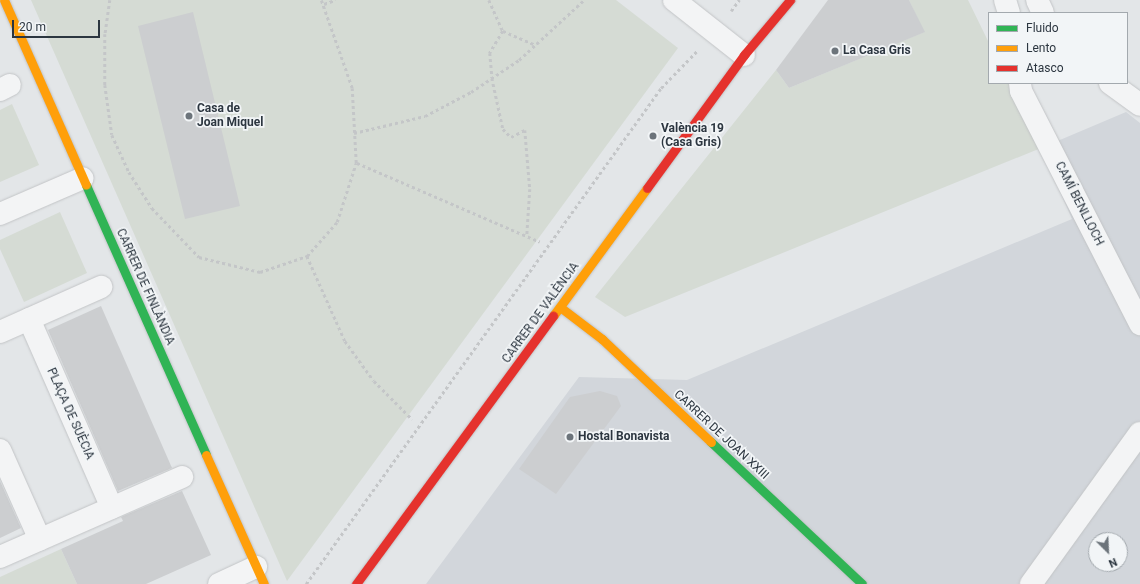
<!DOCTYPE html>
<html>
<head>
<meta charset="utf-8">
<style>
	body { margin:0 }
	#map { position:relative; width:1140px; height:584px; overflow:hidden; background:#e3e6e8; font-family:Roboto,sans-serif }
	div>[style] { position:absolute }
	.built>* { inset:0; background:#d2d6db }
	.green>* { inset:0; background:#d5dbd4 }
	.building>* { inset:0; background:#ccced0 }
	.path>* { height:2.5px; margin-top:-1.25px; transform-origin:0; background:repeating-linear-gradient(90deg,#c4c6c8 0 3px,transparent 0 6px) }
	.roads { filter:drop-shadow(0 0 1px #c2c4c6) drop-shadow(0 0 1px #c2c4c6) }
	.street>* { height:22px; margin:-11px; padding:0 11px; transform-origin:11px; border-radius:11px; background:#f3f4f5 }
	.fast>* { height:9px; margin:-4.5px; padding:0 4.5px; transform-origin:4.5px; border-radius:4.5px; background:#30b455 }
	.slow>* { height:9px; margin:-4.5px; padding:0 4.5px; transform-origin:4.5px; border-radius:4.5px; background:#ff9f0a }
	.jam>* { height:9px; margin:-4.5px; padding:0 4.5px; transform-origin:4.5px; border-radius:4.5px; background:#e5322d }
	.dots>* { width:11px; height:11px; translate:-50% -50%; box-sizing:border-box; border:2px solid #f2f5f7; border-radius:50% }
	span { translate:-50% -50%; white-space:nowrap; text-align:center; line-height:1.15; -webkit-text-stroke:3.5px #f2f5f7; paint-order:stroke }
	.poi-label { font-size:12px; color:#2c3640; font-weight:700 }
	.left { translate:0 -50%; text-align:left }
	.street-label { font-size:12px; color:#2c3640 }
	.legend { position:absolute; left:988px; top:12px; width:140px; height:72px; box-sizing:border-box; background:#f2f5f7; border:1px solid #a3a9ae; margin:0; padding:5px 7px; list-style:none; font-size:12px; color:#2c3640 }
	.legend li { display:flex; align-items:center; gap:8px; height:20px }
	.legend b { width:20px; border:1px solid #a3a9ae }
	.north { position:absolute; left:1088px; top:532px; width:40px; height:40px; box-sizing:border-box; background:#f2f5f7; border:1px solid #a3a9ae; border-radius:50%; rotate:156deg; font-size:11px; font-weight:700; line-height:16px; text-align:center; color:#2c3640 }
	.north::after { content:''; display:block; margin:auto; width:14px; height:18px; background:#6c747b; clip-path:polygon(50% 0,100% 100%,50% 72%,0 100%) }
	.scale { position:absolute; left:12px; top:20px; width:88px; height:18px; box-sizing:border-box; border:2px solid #2c3640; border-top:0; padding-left:5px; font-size:12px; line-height:14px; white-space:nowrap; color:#2c3640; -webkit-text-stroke:3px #f2f5f7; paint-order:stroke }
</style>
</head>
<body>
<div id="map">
	<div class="built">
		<i style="clip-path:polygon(evenodd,1126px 112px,1140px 123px,1140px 584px,426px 584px,579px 377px,687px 380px,1072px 219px,1041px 148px,1126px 112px,1096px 540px,1120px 540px,1120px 564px,1096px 564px,1096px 540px)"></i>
	</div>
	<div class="green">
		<i style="clip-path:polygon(31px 0,616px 0,678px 48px,287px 581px)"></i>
		<i style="clip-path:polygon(909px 0,968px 0,989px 43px,989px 83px,1009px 83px,1041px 148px,625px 317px,595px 297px,776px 70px,789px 88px,924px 32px)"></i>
		<i style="clip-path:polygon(12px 104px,39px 165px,0 182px,0 110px)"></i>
		<i style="clip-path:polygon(60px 212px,87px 273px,24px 302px,0 249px,0 240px)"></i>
		<i style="clip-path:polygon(61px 549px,77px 584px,0 584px,0 577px)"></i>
	</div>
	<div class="building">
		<i style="clip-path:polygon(828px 0,909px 0,925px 32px,789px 88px,776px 70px)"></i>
		<i style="clip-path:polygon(193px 12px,240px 206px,185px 219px,138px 26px)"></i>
		<i style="clip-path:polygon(101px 306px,172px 468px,118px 491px,48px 330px)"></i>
		<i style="clip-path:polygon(600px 391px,617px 396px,621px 406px,556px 494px,519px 469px,570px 397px)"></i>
		<i style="clip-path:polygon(0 481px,21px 528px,0 538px)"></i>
		<i style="clip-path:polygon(182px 491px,211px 555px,146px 584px,77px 584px,61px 549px,123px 521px,121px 517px)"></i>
	</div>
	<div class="path">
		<i style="left:110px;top:0;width:34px;rotate:98deg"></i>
		<i style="left:105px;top:34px;width:51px;rotate:90deg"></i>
		<i style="left:105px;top:85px;width:50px;rotate:82deg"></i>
		<i style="left:112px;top:135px;width:41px;rotate:65.3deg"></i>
		<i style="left:129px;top:172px;width:43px;rotate:57.4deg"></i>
		<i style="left:152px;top:208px;width:68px;rotate:46.2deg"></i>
		<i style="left:199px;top:257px;width:63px;rotate:13.8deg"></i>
		<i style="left:260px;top:272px;width:50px;rotate:-18.8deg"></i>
		<i style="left:307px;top:256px;width:45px;rotate:-48.6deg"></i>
		<i style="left:337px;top:222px;width:62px;rotate:-72.1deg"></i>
		<i style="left:356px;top:163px;width:75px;rotate:-93.1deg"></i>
		<i style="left:352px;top:88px;width:93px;rotate:-109.4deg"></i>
		<i style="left:489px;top:0;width:34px;rotate:66deg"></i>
		<i style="left:503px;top:31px;width:26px;rotate:121deg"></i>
		<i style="left:490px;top:53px;width:25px;rotate:85deg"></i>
		<i style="left:492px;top:78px;width:52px;rotate:77.8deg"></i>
		<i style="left:503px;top:129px;width:11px;rotate:45deg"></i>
		<i style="left:511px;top:137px;width:16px;rotate:-27deg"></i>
		<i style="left:525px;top:130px;width:59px;rotate:85.2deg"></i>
		<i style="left:530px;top:189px;width:46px;rotate:93.7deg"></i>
		<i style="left:324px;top:4px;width:12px;rotate:-20deg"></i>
		<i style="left:731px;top:11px;width:14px;rotate:-54deg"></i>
		<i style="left:503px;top:31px;width:36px;rotate:23deg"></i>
		<i style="left:354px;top:133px;width:73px;rotate:-13.5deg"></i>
		<i style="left:425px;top:116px;width:52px;rotate:-27.6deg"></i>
		<i style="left:471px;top:92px;width:58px;rotate:-33.7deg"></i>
		<i style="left:519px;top:60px;width:88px;rotate:-42.7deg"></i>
		<i style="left:357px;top:163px;width:199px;rotate:23.3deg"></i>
		<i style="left:307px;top:256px;width:93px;rotate:65.9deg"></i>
		<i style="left:345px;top:341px;width:49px;rotate:54.1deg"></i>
		<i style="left:374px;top:381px;width:54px;rotate:45deg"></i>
		<i style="left:306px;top:584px;width:610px;rotate:-54.41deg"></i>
		<i style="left:661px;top:88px;width:52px;rotate:-45.8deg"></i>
	</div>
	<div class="roads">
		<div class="street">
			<i style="left:674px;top:0;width:89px;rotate:38.2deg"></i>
			<i style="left:1005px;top:0;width:14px;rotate:73deg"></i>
			<i style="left:1037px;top:0;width:14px;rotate:65deg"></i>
			<i style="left:1020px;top:83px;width:8px;rotate:83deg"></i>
			<i style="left:1021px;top:91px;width:262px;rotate:62.9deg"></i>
			<i style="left:1110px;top:83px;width:37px;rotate:36deg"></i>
			<i style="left:0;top:90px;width:11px;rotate:-27deg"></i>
			<i style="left:0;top:214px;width:90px;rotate:-23.4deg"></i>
			<i style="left:29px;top:319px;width:206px;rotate:66.3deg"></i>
			<i style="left:0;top:332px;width:111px;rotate:-24deg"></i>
			<i style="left:0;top:450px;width:98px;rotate:66deg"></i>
			<i style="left:0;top:557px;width:199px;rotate:-23.7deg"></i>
			<i style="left:219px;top:584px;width:41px;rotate:-24.7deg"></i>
			<i style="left:1031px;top:584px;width:186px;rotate:-54.2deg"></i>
		</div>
		<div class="fast">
			<i style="left:86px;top:185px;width:295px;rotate:66deg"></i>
			<i style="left:711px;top:442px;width:207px;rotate:43.2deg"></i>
		</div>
		<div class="slow">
			<i style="left:4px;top:0;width:202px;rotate:66.1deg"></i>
			<i style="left:560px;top:307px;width:53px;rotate:37.3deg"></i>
			<i style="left:602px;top:339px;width:150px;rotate:43.4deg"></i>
			<i style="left:553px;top:316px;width:159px;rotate:-53.7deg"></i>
			<i style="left:206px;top:455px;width:141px;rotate:65.8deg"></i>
		</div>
		<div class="jam">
			<i style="left:647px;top:188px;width:165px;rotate:-53.9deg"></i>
			<i style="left:744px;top:55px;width:72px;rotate:-50.1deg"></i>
			<i style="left:356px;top:584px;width:333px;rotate:-53.7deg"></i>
		</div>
	</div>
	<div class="dots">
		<i style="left:835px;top:51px;background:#6c747b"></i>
		<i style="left:189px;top:116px;background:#6c747b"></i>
		<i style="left:653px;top:136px;background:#6c747b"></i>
		<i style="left:570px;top:437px;background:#6c747b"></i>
	</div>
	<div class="poi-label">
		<span class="left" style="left:843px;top:51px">La Casa Gris</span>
		<span class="left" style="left:197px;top:116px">Casa de<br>Joan Miquel</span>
		<span class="left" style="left:661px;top:136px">València 19<br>(Casa Gris)</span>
		<span class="left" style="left:578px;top:437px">Hostal Bonavista</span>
	</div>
	<div class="street-label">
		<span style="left:1079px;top:204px;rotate:63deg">CAMÍ BENLLOCH</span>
		<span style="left:145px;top:287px;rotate:66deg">CARRER DE FINLÀNDIA</span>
		<span style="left:541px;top:313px;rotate:-54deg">CARRER DE VALÈNCIA</span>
		<span style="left:70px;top:414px;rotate:66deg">PLAÇA DE SUÈCIA</span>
		<span style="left:721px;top:435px;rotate:43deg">CARRER DE JOAN XXIII</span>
	</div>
	<ul class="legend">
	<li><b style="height:5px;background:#30b455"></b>Fluido</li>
	<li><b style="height:5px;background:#ff9f0a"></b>Lento</li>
	<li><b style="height:5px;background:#e5322d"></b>Atasco</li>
	</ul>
	<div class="north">N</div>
	<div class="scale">20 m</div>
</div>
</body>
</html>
